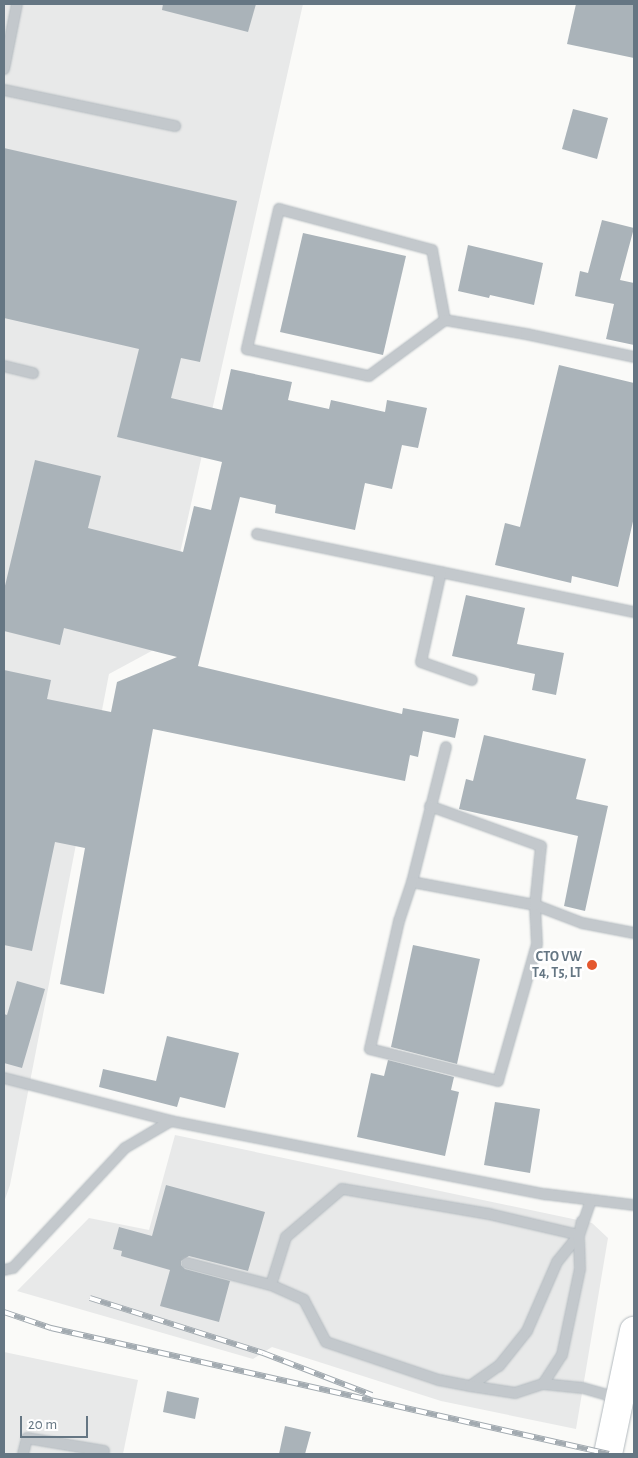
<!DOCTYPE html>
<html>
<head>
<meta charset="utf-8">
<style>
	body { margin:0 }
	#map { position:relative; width:638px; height:1458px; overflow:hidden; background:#fafaf8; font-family:"Alegreya Sans",sans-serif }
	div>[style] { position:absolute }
	.built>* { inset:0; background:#e8e9e9 }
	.building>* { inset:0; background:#aab3b9 }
	.roads { filter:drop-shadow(0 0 1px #b3babf) drop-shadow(0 0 1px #b3babf) }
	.lane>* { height:10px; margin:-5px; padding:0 5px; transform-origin:5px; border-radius:5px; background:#c3c8cc }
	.secondary>* { height:28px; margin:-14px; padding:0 14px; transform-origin:14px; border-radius:14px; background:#fff }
	.rail>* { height:5.5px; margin-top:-2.75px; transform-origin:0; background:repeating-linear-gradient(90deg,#fff 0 11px,#a2aab0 0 22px); box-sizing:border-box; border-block:1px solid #a2aab0 }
	.dots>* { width:14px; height:14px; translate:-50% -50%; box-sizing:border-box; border:2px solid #fff; border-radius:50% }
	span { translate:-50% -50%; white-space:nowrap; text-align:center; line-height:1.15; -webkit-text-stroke:5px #fff; paint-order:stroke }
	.poi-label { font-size:14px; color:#657683; font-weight:700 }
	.right { translate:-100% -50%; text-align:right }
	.frame { position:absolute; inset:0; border:5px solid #657683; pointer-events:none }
	.scale { position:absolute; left:20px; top:1416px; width:68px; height:22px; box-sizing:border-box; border:2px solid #657683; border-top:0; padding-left:6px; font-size:15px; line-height:18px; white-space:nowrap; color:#657683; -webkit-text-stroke:4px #fff; paint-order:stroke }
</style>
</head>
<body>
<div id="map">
	<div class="built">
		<i style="clip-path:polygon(4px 4px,303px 4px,159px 647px,109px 674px,10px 1185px,4px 1202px)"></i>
		<i style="clip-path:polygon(175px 1135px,592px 1223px,608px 1238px,576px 1429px,441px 1401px,272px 1347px,253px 1359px,17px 1291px,89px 1218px,149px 1230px)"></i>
		<i style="clip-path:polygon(4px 1352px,138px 1380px,123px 1454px,4px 1454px)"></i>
	</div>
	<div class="building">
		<i style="clip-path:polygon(163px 4px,256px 4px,248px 32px,162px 10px)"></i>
		<i style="clip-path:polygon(576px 4px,634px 4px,634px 58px,567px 44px)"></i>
		<i style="clip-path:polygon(573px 109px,608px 118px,597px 159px,562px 149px)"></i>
		<i style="clip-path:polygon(4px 148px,237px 201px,200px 362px,181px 358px,171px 398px,222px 410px,231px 369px,292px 382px,288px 400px,329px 409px,331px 400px,385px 412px,387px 400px,427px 408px,418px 448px,402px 445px,392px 489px,365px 483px,355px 530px,275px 513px,276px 505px,240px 497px,198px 666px,402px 714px,403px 708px,459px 719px,455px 738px,423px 731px,418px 757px,410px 755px,405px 781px,153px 729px,104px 994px,60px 984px,85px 848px,55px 842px,32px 951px,4px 945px,4px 670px,51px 680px,47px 699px,111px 712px,117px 682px,177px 657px,64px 628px,60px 645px,4px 631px,4px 590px,35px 460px,101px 476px,88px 528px,183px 552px,194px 506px,211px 510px,222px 462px,117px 437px,139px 349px,4px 318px)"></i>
		<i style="clip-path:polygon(602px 220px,634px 228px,620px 280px,634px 283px,634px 345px,606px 339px,614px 304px,575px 296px,580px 271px,588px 273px)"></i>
		<i style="clip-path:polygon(303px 233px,406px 256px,383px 355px,280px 332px)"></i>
		<i style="clip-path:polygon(468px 245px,543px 263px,534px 305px,490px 295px,489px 298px,458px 291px)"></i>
		<i style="clip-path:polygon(559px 365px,634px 383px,634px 517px,618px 587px,572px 576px,571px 583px,495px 565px,505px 523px,520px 527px)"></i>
		<i style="clip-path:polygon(466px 595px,525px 608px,517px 644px,564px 653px,556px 695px,532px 690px,535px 674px,452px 656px)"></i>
		<i style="clip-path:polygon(484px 735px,586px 759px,576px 799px,608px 806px,585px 911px,564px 906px,578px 836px,459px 809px,466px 779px,473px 781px)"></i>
		<i style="clip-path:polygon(413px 945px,480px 959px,457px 1064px,391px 1047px)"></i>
		<i style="clip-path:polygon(17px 981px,45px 989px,22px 1068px,4px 1063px,4px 1014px,7px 1015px)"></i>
		<i style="clip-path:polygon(167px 1036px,239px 1053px,225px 1108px,180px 1097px,177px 1107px,99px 1087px,103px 1069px,156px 1081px)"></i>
		<i style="clip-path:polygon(388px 1060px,454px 1077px,451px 1090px,459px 1092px,445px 1156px,357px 1137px,371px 1073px,384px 1076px)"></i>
		<i style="clip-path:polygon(495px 1102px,540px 1109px,530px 1173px,484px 1165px)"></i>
		<i style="clip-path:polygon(166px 1185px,265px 1212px,248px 1271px,189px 1256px,181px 1261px,181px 1265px,185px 1269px,230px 1281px,219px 1322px,160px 1306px,170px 1270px,121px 1256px,122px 1251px,113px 1249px,119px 1227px,152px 1236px)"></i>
		<i style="clip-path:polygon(167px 1391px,199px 1398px,195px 1419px,163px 1412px)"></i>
		<i style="clip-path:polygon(285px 1426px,311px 1432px,305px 1454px,279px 1454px)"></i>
	</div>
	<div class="roads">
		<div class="lane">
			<i style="left:4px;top:69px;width:66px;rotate:-78.7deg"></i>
			<i style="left:4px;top:90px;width:175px;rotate:11.9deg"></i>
			<i style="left:445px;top:320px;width:71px;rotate:-100.5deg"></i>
			<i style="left:432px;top:250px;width:158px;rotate:-165deg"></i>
			<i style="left:279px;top:209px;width:144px;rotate:102.9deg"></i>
			<i style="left:247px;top:349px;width:125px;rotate:12.5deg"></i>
			<i style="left:369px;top:376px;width:94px;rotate:-36.4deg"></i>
			<i style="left:445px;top:320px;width:82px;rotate:9.8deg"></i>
			<i style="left:526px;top:334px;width:110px;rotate:12deg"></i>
			<i style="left:4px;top:366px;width:30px;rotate:14deg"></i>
			<i style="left:257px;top:534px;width:385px;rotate:11.7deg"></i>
			<i style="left:441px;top:572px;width:92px;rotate:102.5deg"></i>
			<i style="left:421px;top:662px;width:54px;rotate:19.4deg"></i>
			<i style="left:446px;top:747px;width:139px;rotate:104.1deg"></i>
			<i style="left:412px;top:882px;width:125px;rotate:10.6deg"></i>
			<i style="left:535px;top:905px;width:50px;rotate:21deg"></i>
			<i style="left:582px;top:923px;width:53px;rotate:10.9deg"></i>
			<i style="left:412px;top:882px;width:41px;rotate:108.4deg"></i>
			<i style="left:399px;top:921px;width:131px;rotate:102.8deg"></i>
			<i style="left:370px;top:1049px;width:132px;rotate:14deg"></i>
			<i style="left:498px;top:1081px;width:142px;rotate:-74.1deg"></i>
			<i style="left:537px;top:944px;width:39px;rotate:-93deg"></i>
			<i style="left:535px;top:905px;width:59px;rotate:-84.2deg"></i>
			<i style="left:541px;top:846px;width:118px;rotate:-160.2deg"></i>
			<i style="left:4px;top:1078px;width:172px;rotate:14.4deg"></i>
			<i style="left:171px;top:1121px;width:380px;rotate:11.1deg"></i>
			<i style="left:544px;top:1194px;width:91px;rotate:7deg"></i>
			<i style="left:579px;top:1235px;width:92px;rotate:-166.9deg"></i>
			<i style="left:489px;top:1214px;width:149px;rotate:-170.3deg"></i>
			<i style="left:342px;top:1189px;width:74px;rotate:139.4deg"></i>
			<i style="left:286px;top:1237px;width:50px;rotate:107.4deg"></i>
			<i style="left:271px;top:1285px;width:36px;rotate:24deg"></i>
			<i style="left:304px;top:1300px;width:47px;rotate:62.4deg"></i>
			<i style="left:326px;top:1342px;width:119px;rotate:18.6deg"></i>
			<i style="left:439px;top:1380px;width:32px;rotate:11deg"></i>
			<i style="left:470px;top:1386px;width:35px;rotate:-35deg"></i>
			<i style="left:499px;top:1366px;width:45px;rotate:-51.3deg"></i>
			<i style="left:527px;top:1331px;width:75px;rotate:-66.5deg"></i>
			<i style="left:557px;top:1262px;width:35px;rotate:-51deg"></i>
			<i style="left:579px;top:1235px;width:14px;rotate:-78deg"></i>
			<i style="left:187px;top:1263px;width:87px;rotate:14.7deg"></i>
			<i style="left:4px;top:1270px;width:9px;rotate:-13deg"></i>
			<i style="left:13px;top:1268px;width:164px;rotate:-47deg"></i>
			<i style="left:125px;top:1148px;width:53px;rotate:-30.4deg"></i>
			<i style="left:543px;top:1384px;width:40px;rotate:5.7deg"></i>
			<i style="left:583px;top:1388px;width:35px;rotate:16deg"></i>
			<i style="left:470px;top:1386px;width:46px;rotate:8.8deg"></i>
			<i style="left:515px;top:1393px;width:29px;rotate:-18deg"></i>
			<i style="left:543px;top:1384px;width:35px;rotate:-57deg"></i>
			<i style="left:562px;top:1355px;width:88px;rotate:-78.2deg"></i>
			<i style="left:580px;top:1269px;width:34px;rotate:-92deg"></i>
			<i style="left:579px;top:1235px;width:37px;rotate:-71deg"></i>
			<i style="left:23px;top:1454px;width:16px;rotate:-76deg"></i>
			<i style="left:27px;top:1438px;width:78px;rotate:9.6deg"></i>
			<i style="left:104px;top:1451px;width:3px;rotate:108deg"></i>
		</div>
		<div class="secondary">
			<i style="left:608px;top:1454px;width:126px;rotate:-78.1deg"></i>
		</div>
	</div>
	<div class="rail">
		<i style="left:90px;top:1298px;width:182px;rotate:17.6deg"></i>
		<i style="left:263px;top:1353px;width:117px;rotate:21.1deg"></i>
		<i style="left:4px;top:1312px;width:50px;rotate:18.8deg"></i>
		<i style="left:51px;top:1328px;width:572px;rotate:12.72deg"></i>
	</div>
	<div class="dots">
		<i style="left:592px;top:965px;background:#e4572e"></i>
	</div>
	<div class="poi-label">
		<span class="right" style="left:582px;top:965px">СТО VW<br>T4, T5, LT</span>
	</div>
	<div class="frame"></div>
	<div class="scale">20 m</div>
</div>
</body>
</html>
